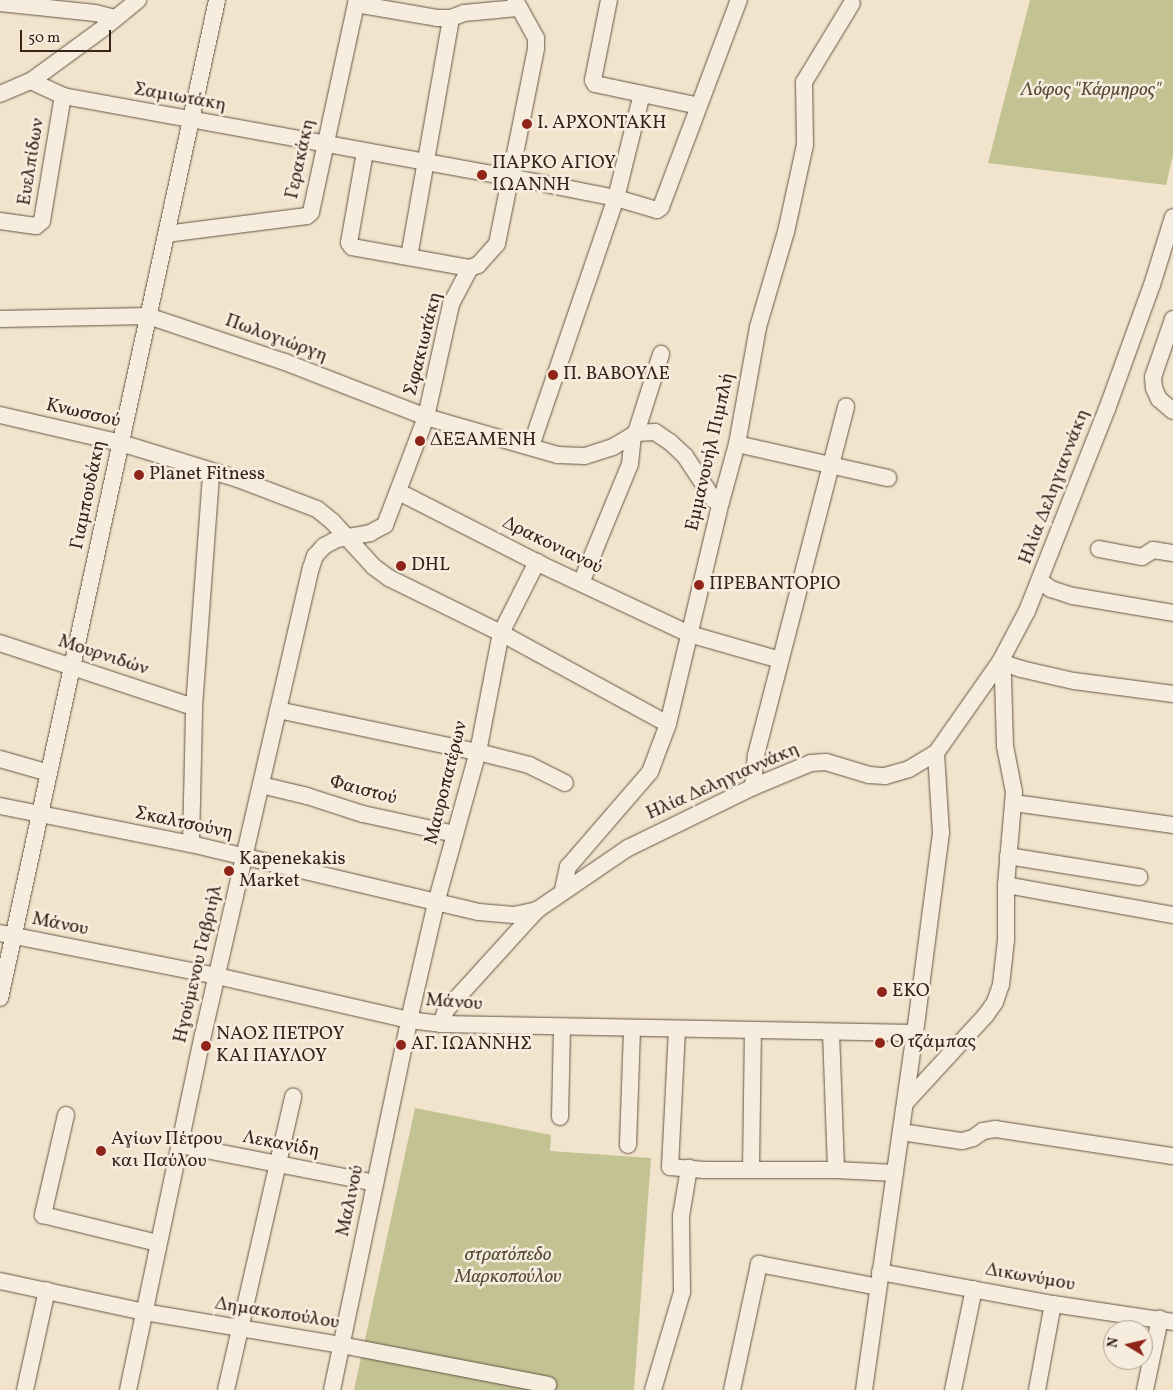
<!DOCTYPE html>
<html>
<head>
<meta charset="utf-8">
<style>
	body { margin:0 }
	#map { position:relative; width:1173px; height:1390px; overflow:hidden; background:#f2e4cc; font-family:Vollkorn,serif }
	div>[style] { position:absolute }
	.green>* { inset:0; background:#c2c292 }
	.roads { filter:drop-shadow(0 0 1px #655446) drop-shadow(0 0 1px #655446) }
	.minor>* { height:16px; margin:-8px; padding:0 8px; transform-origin:8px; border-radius:8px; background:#f7edde }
	.dots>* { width:14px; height:14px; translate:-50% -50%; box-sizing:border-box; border:2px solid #f7edde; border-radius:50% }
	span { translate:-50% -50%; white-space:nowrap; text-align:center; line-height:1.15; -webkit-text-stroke:5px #f7edde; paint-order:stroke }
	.park-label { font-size:19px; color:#594c38; font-style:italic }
	.street-label { font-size:19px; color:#36241a }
	.poi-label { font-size:19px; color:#36241a }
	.left { translate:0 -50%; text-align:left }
	.north { position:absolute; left:1103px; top:1320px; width:50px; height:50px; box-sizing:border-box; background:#f7edde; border:1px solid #aa9d90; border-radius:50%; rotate:279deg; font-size:14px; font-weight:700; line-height:20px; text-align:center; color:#36241a }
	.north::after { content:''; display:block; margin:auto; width:18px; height:22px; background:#8f2418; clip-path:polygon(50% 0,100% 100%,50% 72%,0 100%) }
	.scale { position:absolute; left:20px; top:30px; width:91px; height:22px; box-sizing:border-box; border:2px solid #36241a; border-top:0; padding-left:6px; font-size:15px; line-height:18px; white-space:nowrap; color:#36241a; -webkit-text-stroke:4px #f7edde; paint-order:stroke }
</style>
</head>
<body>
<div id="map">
	<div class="green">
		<i style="clip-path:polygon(1030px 0,1173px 0,1173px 155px,1166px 185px,988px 163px)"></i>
		<i style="clip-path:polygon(415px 1108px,551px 1135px,550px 1151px,651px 1158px,634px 1390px,354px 1390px)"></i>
	</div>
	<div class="roads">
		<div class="minor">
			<i style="left:609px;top:0;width:82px;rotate:101.3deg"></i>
			<i style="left:593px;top:80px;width:4px;rotate:63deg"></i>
			<i style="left:595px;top:84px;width:106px;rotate:11.9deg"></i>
			<i style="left:0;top:3px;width:96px;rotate:6deg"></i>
			<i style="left:95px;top:13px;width:21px;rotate:14deg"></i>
			<i style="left:356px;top:4px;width:82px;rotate:9.8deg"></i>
			<i style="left:437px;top:18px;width:14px"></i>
			<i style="left:451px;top:18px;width:14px;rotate:-21deg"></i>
			<i style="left:464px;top:13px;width:54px;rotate:-5.3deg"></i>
			<i style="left:31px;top:81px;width:35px;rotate:25deg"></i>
			<i style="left:63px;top:96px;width:454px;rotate:10.3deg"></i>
			<i style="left:510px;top:177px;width:108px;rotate:11.2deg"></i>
			<i style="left:616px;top:198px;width:43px;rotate:16.3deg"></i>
			<i style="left:657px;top:210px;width:5px;rotate:-37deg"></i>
			<i style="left:661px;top:207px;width:221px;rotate:-69.4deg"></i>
			<i style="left:0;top:94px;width:34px;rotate:-23deg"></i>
			<i style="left:31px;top:81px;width:92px;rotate:-36.1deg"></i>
			<i style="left:105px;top:27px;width:43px;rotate:-39.3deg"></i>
			<i style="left:365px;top:152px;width:92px;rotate:100deg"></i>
			<i style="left:349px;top:243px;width:5px;rotate:53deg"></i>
			<i style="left:352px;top:247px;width:120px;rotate:10.1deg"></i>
			<i style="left:0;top:221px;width:36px;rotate:8deg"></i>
			<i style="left:36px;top:226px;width:8px;rotate:-40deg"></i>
			<i style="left:42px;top:221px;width:127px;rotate:-80.5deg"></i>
			<i style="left:166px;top:234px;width:142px;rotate:-7.3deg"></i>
			<i style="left:307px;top:216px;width:6px;rotate:-45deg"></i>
			<i style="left:311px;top:212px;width:217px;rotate:-77.8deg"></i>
			<i style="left:409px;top:257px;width:243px;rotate:-80deg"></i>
			<i style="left:0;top:319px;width:148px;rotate:-1.2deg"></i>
			<i style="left:148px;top:316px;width:145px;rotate:18.6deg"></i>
			<i style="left:285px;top:362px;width:151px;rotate:21.3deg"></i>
			<i style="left:426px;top:417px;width:137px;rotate:16.1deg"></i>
			<i style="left:558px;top:455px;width:27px;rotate:2deg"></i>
			<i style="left:585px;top:456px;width:29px;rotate:-18deg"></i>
			<i style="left:613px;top:447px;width:27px;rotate:-31deg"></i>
			<i style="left:636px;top:433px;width:19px;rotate:-3deg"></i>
			<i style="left:655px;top:432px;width:18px;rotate:34deg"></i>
			<i style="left:670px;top:442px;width:21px;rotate:43deg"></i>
			<i style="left:685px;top:456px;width:53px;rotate:56.6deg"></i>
			<i style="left:714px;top:500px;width:7px;rotate:16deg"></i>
			<i style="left:1173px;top:319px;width:61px;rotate:109deg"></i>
			<i style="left:1153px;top:377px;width:11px;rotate:85deg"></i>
			<i style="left:1154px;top:388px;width:12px;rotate:66deg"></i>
			<i style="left:1159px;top:399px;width:18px;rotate:41deg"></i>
			<i style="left:0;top:415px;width:124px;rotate:13deg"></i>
			<i style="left:121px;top:443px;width:122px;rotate:17.1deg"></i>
			<i style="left:238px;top:479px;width:85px;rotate:20.8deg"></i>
			<i style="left:317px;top:509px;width:19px;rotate:39deg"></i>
			<i style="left:332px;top:521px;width:62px;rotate:47.6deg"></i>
			<i style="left:374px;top:567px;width:19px;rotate:36deg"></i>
			<i style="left:389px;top:578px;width:125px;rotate:26.2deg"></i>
			<i style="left:501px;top:633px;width:190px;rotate:28.6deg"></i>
			<i style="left:636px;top:433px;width:83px;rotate:-72.4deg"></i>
			<i style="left:737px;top:444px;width:155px;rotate:12.7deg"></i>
			<i style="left:531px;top:446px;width:262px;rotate:-71.1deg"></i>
			<i style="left:616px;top:198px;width:107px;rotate:-76deg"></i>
			<i style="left:399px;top:492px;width:161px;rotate:27deg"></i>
			<i style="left:542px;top:565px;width:162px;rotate:25.1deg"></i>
			<i style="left:689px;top:634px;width:95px;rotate:15.9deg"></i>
			<i style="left:1099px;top:549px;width:44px;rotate:10.5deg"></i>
			<i style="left:1142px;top:557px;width:13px;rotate:-32deg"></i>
			<i style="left:1153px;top:550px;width:20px;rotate:9deg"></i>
			<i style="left:1040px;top:581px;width:14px;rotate:36deg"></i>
			<i style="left:1051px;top:589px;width:23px;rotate:18deg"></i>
			<i style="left:1073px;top:596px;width:101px;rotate:9.6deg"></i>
			<i style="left:581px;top:583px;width:129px;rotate:-67.6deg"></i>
			<i style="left:630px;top:464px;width:29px;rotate:-84deg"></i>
			<i style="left:0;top:643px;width:204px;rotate:18.3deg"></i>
			<i style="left:1000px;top:662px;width:22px;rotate:18deg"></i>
			<i style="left:1021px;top:669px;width:54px;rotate:12.8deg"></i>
			<i style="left:1074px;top:681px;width:100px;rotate:7.5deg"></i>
			<i style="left:278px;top:710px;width:204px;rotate:11.9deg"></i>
			<i style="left:478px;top:752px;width:53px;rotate:14.3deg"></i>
			<i style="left:529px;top:765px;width:40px;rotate:26.6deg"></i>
			<i style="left:0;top:759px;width:51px;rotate:15.9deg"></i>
			<i style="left:261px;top:785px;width:47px;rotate:13.4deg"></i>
			<i style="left:307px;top:796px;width:59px;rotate:17.8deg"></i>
			<i style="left:363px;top:814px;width:94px;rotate:12.3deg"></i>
			<i style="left:753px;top:787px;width:32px;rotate:-85deg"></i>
			<i style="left:756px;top:755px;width:360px;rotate:-75.5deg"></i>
			<i style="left:1014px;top:803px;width:161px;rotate:7.9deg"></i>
			<i style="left:0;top:806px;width:195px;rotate:11.3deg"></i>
			<i style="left:191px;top:844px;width:296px;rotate:13.3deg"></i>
			<i style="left:479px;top:912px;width:35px;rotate:5deg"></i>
			<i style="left:514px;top:915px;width:24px;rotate:-12deg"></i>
			<i style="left:191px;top:844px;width:137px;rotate:-88.7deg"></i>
			<i style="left:194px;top:707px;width:235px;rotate:-85.8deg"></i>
			<i style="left:1008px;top:856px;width:133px;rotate:9.1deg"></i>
			<i style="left:1006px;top:885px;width:170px;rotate:10.2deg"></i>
			<i style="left:563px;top:890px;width:24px;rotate:-78deg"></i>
			<i style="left:568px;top:867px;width:125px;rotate:-49.2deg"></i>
			<i style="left:650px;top:772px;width:51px;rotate:-69.4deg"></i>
			<i style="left:668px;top:724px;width:228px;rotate:-76.6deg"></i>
			<i style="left:721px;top:502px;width:60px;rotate:-74.6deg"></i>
			<i style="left:737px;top:444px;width:119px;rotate:-79.8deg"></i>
			<i style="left:758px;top:327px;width:99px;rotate:-73.6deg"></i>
			<i style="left:786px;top:232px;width:89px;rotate:-77.7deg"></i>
			<i style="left:805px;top:145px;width:63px;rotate:-90.9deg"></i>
			<i style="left:804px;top:82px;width:92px;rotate:-58.7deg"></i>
			<i style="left:0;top:933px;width:221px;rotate:11.2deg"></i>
			<i style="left:217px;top:976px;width:197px;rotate:12.9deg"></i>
			<i style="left:409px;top:1020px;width:32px;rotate:7deg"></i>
			<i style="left:441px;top:1024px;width:474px;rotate:1.1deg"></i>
			<i style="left:0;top:998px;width:1021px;rotate:-77.73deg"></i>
			<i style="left:441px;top:1024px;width:15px;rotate:-70deg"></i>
			<i style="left:446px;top:1010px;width:135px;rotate:-47.7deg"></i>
			<i style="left:537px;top:910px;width:110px;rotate:-34.3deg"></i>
			<i style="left:628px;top:848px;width:139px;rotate:-26deg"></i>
			<i style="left:753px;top:787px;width:63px;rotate:-22.5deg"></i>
			<i style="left:811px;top:763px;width:15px;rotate:-4deg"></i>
			<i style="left:826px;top:762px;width:45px;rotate:16.8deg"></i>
			<i style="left:869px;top:775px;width:16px;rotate:4deg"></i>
			<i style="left:885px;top:776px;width:25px;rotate:-16deg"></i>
			<i style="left:909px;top:769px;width:31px;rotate:-31deg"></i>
			<i style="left:936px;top:753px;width:111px;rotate:-54.9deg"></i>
			<i style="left:1000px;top:662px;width:58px;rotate:-62.1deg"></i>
			<i style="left:1027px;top:611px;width:217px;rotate:-68.4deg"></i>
			<i style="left:1107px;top:409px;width:132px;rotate:-70.1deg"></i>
			<i style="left:1152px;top:285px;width:71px;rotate:-72.8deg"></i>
			<i style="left:677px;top:1029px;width:138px;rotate:92.9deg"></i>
			<i style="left:670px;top:1167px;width:34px;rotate:5deg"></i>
			<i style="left:704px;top:1170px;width:132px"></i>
			<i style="left:836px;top:1170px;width:59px;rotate:2.9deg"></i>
			<i style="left:831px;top:1032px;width:138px;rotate:87.9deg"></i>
			<i style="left:906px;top:1102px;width:118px;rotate:-47.4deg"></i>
			<i style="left:986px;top:1015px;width:16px;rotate:-55deg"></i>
			<i style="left:995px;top:1002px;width:18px;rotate:-71deg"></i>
			<i style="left:1001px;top:985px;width:45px;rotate:-83.7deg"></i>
			<i style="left:1006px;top:940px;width:55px;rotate:-90deg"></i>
			<i style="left:1006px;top:885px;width:93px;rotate:-85.1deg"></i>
			<i style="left:1014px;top:792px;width:47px;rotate:-101.1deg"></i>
			<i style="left:1005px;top:746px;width:69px;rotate:-91.7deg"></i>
			<i style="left:1003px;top:677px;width:15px;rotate:-101deg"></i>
			<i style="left:66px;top:1115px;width:103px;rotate:103deg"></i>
			<i style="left:43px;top:1215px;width:118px;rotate:13.7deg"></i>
			<i style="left:560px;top:1117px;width:90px;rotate:-88.7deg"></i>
			<i style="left:901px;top:1132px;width:62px;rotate:8.4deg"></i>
			<i style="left:962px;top:1141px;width:11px;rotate:-15deg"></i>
			<i style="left:973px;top:1138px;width:12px;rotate:-35deg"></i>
			<i style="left:983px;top:1131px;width:13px;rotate:-9deg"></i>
			<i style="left:996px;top:1129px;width:179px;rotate:8.7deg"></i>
			<i style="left:180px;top:1145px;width:199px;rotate:11deg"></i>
			<i style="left:628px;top:1145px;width:117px;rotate:-88deg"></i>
			<i style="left:751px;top:1170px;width:140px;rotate:-89.2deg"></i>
			<i style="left:880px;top:1272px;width:176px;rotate:10.5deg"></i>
			<i style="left:1053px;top:1304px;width:121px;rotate:8.5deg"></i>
			<i style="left:0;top:1281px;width:147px;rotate:12.1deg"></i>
			<i style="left:144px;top:1312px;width:200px;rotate:9.5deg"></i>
			<i style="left:341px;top:1345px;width:211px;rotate:10.9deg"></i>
			<i style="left:25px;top:1390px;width:102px;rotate:-77.6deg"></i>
			<i style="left:128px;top:1390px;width:363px;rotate:-78.1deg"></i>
			<i style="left:203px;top:1035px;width:479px;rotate:-77deg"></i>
			<i style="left:311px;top:568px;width:13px;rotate:-72deg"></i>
			<i style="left:315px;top:556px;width:13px;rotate:-48deg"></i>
			<i style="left:324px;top:546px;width:15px;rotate:-28deg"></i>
			<i style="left:337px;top:539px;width:34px;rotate:-10deg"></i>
			<i style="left:370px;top:533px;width:17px;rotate:-28deg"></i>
			<i style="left:385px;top:525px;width:116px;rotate:-69.2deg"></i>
			<i style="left:426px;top:417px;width:116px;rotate:-77.5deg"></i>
			<i style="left:451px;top:304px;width:41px;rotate:-62.2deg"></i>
			<i style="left:470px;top:268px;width:9px;rotate:-21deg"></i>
			<i style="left:478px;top:265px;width:28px;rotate:-48deg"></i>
			<i style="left:497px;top:244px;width:200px;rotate:-78.7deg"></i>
			<i style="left:536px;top:48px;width:10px;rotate:-90deg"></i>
			<i style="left:536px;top:38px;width:43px;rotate:-118.9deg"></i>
			<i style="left:226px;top:1390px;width:301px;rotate:-77.1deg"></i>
			<i style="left:332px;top:1390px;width:378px;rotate:-78.2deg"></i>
			<i style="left:409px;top:1020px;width:120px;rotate:-77deg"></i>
			<i style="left:436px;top:903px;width:157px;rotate:-74.5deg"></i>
			<i style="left:478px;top:752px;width:121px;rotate:-79.1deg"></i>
			<i style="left:501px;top:633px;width:80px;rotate:-63.1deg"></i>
			<i style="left:653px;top:1390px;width:102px;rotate:-73.5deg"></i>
			<i style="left:682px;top:1292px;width:76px;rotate:-90.8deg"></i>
			<i style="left:681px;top:1216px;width:49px;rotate:-80.5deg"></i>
			<i style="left:732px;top:1390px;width:129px;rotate:-77.9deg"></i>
			<i style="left:759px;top:1264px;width:121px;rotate:10.9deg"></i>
			<i style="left:864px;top:1390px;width:361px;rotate:-81.9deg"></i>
			<i style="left:915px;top:1033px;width:202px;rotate:-82.6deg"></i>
			<i style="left:941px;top:833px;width:80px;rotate:-93.6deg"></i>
			<i style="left:953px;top:1390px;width:103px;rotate:-78.3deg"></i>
			<i style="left:1037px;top:1390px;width:87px;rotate:-79.5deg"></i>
			<i style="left:1145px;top:1390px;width:73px;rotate:-78.1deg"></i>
		</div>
	</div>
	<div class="dots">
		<i style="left:527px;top:124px;background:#8f2418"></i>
		<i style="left:482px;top:175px;background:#8f2418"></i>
		<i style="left:553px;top:375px;background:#8f2418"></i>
		<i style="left:420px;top:441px;background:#8f2418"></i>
		<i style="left:139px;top:475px;background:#8f2418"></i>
		<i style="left:401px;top:566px;background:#8f2418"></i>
		<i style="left:699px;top:585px;background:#8f2418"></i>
		<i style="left:229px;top:871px;background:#8f2418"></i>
		<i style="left:882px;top:992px;background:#8f2418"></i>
		<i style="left:880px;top:1043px;background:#8f2418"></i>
		<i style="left:401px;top:1045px;background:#8f2418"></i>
		<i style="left:206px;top:1046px;background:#8f2418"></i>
		<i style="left:101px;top:1151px;background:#8f2418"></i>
	</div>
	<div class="park-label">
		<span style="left:1091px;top:91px">Λόφος "Κάρμηρος"</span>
		<span style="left:508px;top:1267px">στρατόπεδο<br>Μαρκοπούλου</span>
	</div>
	<div class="street-label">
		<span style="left:180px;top:98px;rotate:10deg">Σαμιωτάκη</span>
		<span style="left:301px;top:159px;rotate:-78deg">Γερακάκη</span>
		<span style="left:32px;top:162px;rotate:-81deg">Ευελπίδων</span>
		<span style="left:276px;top:339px;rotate:20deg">Πωλογιώργη</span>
		<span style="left:424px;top:344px;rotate:-76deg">Σφακιωτάκη</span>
		<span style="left:83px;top:414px;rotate:13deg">Κνωσσού</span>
		<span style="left:711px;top:452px;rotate:-77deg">Εµµανουήλ Πιµπλή</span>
		<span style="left:1055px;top:487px;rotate:-69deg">Ηλία Δεληγιαννάκη</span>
		<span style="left:89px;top:495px;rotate:-78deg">Γιαμπουδάκη</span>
		<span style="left:552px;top:546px;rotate:26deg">Δρακονιανού</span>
		<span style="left:103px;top:656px;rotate:18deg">Μουρνιδών</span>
		<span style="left:723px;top:782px;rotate:-24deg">Ηλία ∆εληγιαννάκη</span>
		<span style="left:447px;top:783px;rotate:-76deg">Μαυροπατέρων</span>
		<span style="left:363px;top:791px;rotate:15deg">Φαιστού</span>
		<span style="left:184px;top:824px;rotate:12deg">Σκαλτσούνη</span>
		<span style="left:60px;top:925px;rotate:11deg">Μάνου</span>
		<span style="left:199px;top:964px;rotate:-77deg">Ηγούμενου Γαβριήλ</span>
		<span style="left:454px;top:1003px;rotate:4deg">Μάνου</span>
		<span style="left:281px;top:1145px;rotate:11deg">Λεκανίδη</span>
		<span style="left:351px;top:1201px;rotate:-78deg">Μαλινού</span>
		<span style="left:1030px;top:1278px;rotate:10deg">Δικωνύμου</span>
		<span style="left:277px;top:1314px;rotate:9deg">Δημακοπούλου</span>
	</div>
	<div class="poi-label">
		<span class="left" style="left:537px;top:124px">Ι. ΑΡΧΟΝΤΑΚΗ</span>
		<span class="left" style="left:492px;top:175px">ΠΑΡΚΟ ΑΓΙΟΥ<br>ΙΩΑΝΝΗ</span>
		<span class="left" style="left:563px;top:375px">Π. ΒΑΒΟΥΛΕ</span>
		<span class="left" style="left:430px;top:441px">ΔΕΞΑΜΕΝΗ</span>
		<span class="left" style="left:149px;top:475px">Planet Fitness</span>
		<span class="left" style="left:411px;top:566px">DHL</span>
		<span class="left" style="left:709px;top:585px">ΠΡΕΒΑΝΤΟΡΙΟ</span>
		<span class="left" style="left:239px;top:871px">Kapenekakis<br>Market</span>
		<span class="left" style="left:892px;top:992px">EKO</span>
		<span class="left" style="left:216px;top:1046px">ΝΑΟΣ ΠΕΤΡΟΥ<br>ΚΑΙ ΠΑΥΛΟΥ</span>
		<span class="left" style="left:890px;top:1043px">Ο τζάμπας</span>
		<span class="left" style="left:411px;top:1045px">ΑΓ. ΙΩΑΝΝΗΣ</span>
		<span class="left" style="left:111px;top:1151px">Αγίων Πέτρου<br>και Παύλου</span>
	</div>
	<div class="north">N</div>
	<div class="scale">50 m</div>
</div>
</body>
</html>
